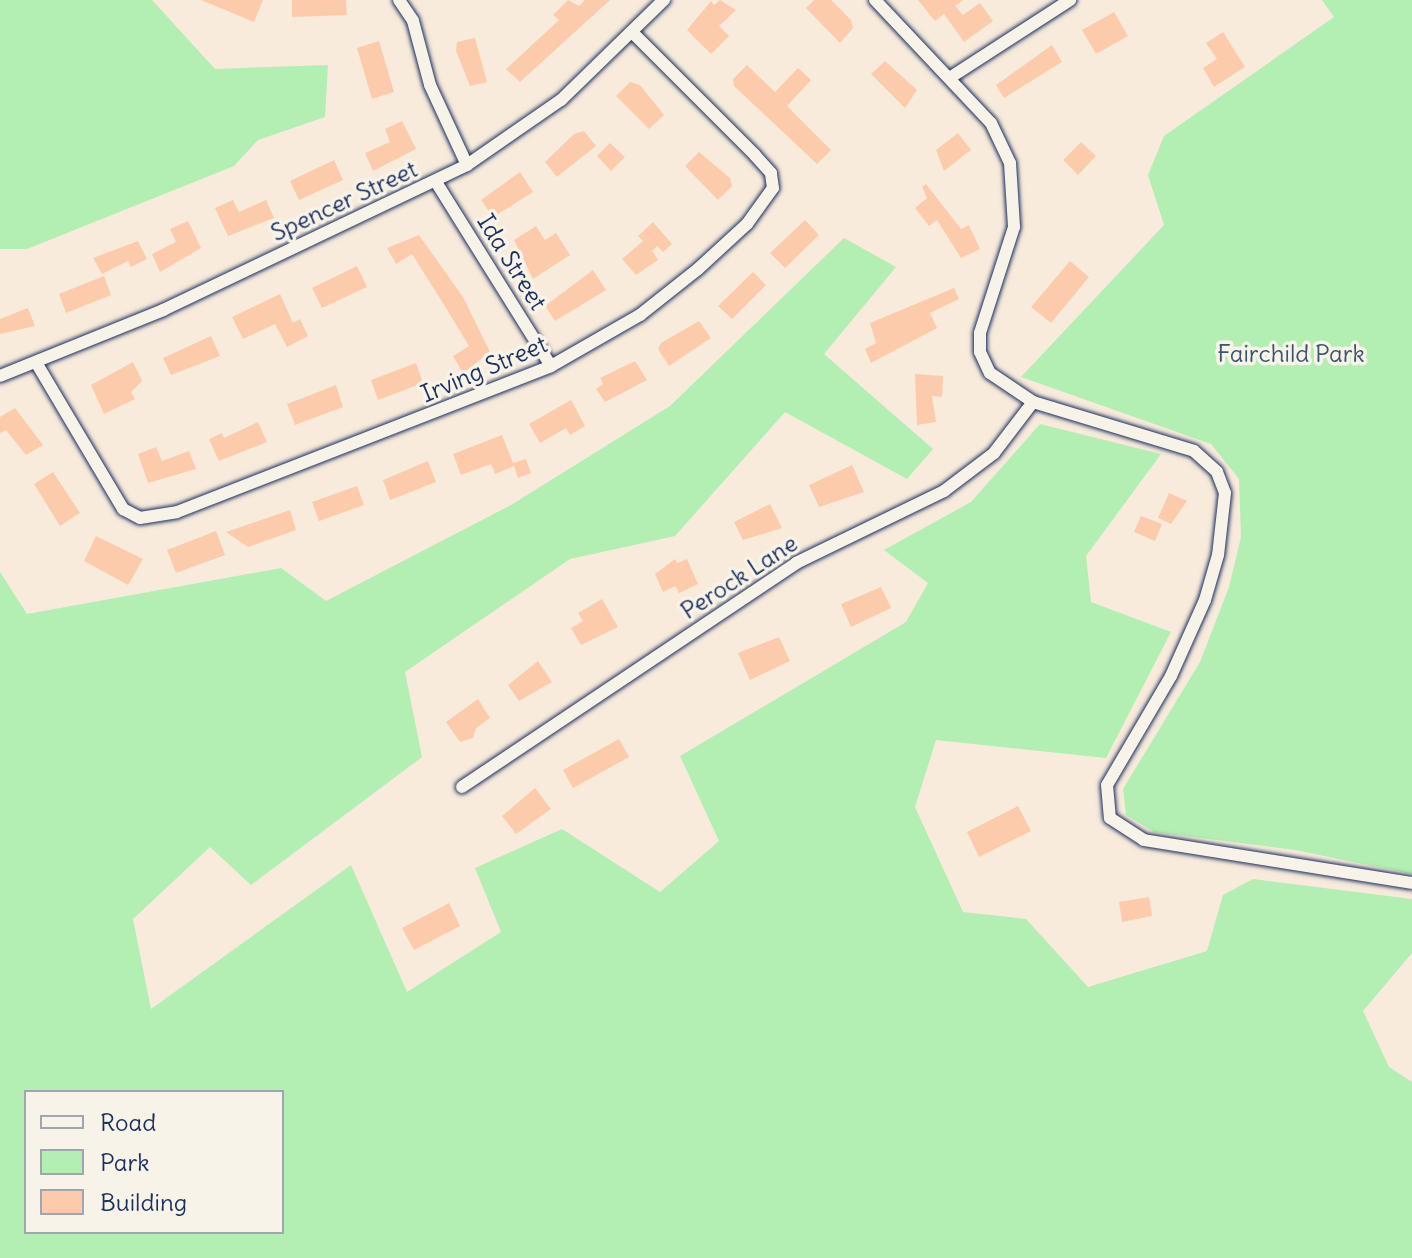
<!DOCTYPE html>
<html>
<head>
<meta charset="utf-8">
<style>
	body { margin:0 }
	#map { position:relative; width:1412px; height:1258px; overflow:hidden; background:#f8ebdc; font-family:Delius,sans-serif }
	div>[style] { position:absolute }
	.green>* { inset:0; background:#b3eeb3 }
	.building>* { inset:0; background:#fccbac }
	.roads { filter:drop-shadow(0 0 2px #1b2f5e) drop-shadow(0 0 2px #1b2f5e) }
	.street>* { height:12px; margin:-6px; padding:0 6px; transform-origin:6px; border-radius:6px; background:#f7f3e8 }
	span { translate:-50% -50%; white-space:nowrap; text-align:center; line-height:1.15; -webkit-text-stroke:7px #f7f3e8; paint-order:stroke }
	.street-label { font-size:24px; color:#1b2f5e }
	.park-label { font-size:24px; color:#39556f }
	.legend { position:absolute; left:24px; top:1090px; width:260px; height:144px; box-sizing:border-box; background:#f7f3e8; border:2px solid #9fa5b1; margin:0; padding:10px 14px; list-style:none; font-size:24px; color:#1b2f5e }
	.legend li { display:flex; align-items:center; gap:16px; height:40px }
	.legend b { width:40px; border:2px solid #9fa5b1 }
</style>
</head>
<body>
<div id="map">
	<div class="green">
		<i style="clip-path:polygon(0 0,152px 0,215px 69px,328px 65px,325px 117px,258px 140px,234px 166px,27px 249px,0 249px)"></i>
		<i style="clip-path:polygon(1322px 0,1412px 0,1412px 874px,1295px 850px,1154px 832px,1126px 815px,1123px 789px,1200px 662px,1229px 587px,1241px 537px,1239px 479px,1211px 444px,1021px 377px,1164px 225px,1148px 175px,1164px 136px,1334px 17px)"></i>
		<i style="clip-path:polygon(evenodd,844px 238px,896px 267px,824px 354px,933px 449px,907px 479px,785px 412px,675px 536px,570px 559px,405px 672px,422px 757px,251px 885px,210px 847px,133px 919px,151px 1009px,351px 865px,407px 992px,501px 932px,475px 868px,562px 829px,660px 892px,719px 841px,680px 756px,906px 622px,928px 583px,884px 550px,971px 502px,1040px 424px,1161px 454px,1086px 556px,1091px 602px,1171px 632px,1106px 758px,936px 740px,915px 807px,963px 912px,1026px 919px,1088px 987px,1207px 951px,1223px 895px,1253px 879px,1412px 899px,1412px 953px,1363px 1011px,1389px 1067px,1412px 1082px,1412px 1258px,0 1258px,0 572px,27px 614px,281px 568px,326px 601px,511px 505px,670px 406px,844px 238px,26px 1092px,282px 1092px,282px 1232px,26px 1232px,26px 1092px)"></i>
	</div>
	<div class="building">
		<i style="clip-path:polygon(201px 0,263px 0,254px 22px)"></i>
		<i style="clip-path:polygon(292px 0,346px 0,347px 15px,292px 17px)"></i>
		<i style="clip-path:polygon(568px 0,579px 6px,585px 0,610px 0,520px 82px,506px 69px,559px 20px,553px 15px)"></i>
		<i style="clip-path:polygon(720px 0,736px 10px,719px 26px,729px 36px,711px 54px,687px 30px,711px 1px,714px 5px)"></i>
		<i style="clip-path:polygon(814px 0,831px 0,851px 20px,853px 28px,840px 43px,806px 8px)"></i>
		<i style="clip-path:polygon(918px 0,963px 0,955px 6px,963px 15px,980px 3px,993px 21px,964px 42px,944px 14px,935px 21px)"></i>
		<i style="clip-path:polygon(1114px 12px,1128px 36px,1096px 54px,1082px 30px)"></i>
		<i style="clip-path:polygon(1223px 32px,1245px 67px,1214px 87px,1203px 68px,1217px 59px,1206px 43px)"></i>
		<i style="clip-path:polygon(475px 38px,487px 82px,470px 86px,456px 51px,457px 42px)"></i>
		<i style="clip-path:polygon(379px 41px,394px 92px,372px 99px,357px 48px)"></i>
		<i style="clip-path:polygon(1052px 45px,1062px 62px,1004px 98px,996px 85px)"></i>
		<i style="clip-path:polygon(885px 61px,917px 90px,905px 108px,871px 74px)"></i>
		<i style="clip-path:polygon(747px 65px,775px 92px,798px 68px,811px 80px,787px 106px,831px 150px,817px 164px,734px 86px,733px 79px)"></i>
		<i style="clip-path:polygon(630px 82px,640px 85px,664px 115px,649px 129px,616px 96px)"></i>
		<i style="clip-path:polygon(402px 121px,416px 149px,373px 171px,365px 153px,390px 142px,385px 129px)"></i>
		<i style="clip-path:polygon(584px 131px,596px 146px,557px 177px,545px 162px,574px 134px)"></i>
		<i style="clip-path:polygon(958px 133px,971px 150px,944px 171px,936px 150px)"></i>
		<i style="clip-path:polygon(1081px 142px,1096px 156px,1078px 175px,1063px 160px)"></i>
		<i style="clip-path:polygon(610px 143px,625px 157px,611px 171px,597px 156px)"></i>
		<i style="clip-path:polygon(699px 152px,730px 178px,732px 186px,718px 200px,685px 166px)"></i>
		<i style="clip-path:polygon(334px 160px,343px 180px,299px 200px,290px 181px)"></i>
		<i style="clip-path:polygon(520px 172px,533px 192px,493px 217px,481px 200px)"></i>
		<i style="clip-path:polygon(926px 184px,961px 229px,969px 225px,980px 249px,961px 258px,937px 220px,929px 226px,915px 208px,927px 198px,922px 187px)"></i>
		<i style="clip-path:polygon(233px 200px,239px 212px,266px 200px,274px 218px,228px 236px,215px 208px)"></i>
		<i style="clip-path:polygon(805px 220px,819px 235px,785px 268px,770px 253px)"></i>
		<i style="clip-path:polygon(188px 221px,201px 248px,160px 272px,152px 254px,176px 242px,170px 229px)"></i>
		<i style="clip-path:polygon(653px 222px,672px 244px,663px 252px,657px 246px,652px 251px,658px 260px,636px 275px,622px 259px,643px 241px,638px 236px)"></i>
		<i style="clip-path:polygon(536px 226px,545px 240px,556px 233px,570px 255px,533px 279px,514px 240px)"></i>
		<i style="clip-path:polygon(419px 235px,463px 297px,490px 352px,463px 373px,453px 356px,469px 346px,441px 300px,412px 254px,396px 264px,387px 248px)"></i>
		<i style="clip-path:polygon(138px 241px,147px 259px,131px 267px,128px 261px,102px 274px,93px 258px)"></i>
		<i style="clip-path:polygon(1070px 261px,1089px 277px,1051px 323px,1031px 307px)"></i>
		<i style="clip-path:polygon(357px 266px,367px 287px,322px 308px,312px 288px)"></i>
		<i style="clip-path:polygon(593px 270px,606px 290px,555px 321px,545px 306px)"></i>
		<i style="clip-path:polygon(753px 272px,766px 285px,732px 319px,718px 306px)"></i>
		<i style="clip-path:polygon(104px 276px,111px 295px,66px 313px,59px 294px)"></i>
		<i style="clip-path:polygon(954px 288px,959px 299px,930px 313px,937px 328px,871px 363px,865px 349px,876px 343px,870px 323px)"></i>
		<i style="clip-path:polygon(280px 294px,293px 323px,300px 319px,308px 336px,287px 347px,275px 324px,243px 339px,232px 317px)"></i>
		<i style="clip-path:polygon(28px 308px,35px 326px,0 334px,0 319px)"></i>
		<i style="clip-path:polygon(699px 321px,711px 338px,669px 366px,658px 349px,661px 343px)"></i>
		<i style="clip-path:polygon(211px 336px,220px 356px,171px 375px,163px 358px)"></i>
		<i style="clip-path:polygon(635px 361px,647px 380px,605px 402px,596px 389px,603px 384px,600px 378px)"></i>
		<i style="clip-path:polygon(133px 362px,142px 381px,131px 392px,135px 399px,104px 414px,91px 385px)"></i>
		<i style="clip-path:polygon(416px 363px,423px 383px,378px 400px,371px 380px)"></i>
		<i style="clip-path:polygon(915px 374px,943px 376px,942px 397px,932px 396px,936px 422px,917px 425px)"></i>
		<i style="clip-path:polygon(336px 385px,343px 407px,295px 425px,287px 404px)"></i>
		<i style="clip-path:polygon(571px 400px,585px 426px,570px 435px,566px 428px,540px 443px,529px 424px)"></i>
		<i style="clip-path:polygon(15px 408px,43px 445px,26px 455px,6px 430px,0 433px,0 417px)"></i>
		<i style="clip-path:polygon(258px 422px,267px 442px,219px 461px,209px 439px,222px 433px,224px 438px)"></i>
		<i style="clip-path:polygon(502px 435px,513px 463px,526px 459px,531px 473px,518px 478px,514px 466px,495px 474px,491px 464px,461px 475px,453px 454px)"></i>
		<i style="clip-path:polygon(156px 447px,162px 461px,189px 451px,196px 469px,148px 483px,138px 454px)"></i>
		<i style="clip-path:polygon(428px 461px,436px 482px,390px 500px,383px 480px)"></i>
		<i style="clip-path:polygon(852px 465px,864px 492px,819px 507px,809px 485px)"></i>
		<i style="clip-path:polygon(53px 472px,80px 513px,60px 526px,34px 484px)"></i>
		<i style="clip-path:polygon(357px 486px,364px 505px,319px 521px,312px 502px)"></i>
		<i style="clip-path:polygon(1169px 493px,1187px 501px,1171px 524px,1158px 518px)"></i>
		<i style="clip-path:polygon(770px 504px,782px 528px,743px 540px,734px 522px)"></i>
		<i style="clip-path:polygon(290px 510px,296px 530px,248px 547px,226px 532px)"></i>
		<i style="clip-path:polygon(1141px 516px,1162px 524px,1155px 541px,1134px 532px)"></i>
		<i style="clip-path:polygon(216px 531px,225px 555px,176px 573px,167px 550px)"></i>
		<i style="clip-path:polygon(96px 536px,143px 559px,128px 585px,84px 561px)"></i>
		<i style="clip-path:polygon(675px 559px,677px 563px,687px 559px,698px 584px,679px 593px,675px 586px,663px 592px,655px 574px)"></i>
		<i style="clip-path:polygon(881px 587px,891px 608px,851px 627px,841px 604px)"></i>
		<i style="clip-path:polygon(602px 599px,618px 627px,581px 645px,571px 628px,583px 621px,578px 613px)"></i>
		<i style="clip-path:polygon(779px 637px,790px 661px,750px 680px,738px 653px)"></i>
		<i style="clip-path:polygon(538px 661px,552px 682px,519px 701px,508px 685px)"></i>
		<i style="clip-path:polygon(478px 699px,490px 718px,476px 728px,473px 738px,460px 742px,446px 722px)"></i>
		<i style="clip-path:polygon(619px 739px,629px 757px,573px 788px,563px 770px)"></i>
		<i style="clip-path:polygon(535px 788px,551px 809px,516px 834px,502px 816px)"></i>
		<i style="clip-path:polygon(1018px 806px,1031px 831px,979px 857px,967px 832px)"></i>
		<i style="clip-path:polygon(1149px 897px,1152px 916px,1122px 922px,1119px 902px)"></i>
		<i style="clip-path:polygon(449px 903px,460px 926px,414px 950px,402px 928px)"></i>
	</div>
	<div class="roads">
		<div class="street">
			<i style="left:399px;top:0;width:25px;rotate:56deg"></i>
			<i style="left:413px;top:21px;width:66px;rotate:75.1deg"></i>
			<i style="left:430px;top:85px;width:88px;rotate:65.2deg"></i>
			<i style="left:875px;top:0;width:169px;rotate:46.7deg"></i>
			<i style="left:991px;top:123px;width:44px;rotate:64.6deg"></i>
			<i style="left:1010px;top:163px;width:64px;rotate:86.4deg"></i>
			<i style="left:1014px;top:227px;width:111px;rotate:107.8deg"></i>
			<i style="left:980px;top:333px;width:19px;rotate:90deg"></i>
			<i style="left:980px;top:352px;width:23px;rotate:65deg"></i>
			<i style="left:990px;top:373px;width:52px;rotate:34deg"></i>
			<i style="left:1033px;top:402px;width:168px;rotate:16.9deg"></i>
			<i style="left:1194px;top:451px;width:31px;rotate:42deg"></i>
			<i style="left:1217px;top:472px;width:22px;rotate:69deg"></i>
			<i style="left:1225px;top:493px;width:62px;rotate:96.4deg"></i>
			<i style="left:1218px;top:555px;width:47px;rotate:106.1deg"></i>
			<i style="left:1205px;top:600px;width:83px;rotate:114.1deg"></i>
			<i style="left:1171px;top:676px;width:126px;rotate:120.4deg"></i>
			<i style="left:1107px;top:785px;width:33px;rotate:85deg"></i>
			<i style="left:1110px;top:818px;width:40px;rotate:32.9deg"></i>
			<i style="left:1144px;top:840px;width:271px;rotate:9.1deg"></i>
			<i style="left:951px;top:77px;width:142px;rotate:-32.9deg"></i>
			<i style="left:436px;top:182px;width:217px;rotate:58deg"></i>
			<i style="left:37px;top:364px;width:169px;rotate:59.3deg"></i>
			<i style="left:123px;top:509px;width:19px;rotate:28deg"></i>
			<i style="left:140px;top:518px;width:37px;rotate:-9deg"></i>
			<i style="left:177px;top:512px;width:401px;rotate:-21.3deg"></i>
			<i style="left:551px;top:366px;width:103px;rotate:-29.8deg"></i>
			<i style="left:640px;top:315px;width:74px;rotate:-38.4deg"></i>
			<i style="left:698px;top:269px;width:67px;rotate:-42.6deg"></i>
			<i style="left:747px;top:224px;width:44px;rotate:-54.2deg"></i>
			<i style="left:773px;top:188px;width:15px;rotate:-98deg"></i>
			<i style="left:771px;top:173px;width:24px;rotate:-132deg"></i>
			<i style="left:755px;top:155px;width:174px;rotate:-135deg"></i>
			<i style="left:0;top:376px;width:176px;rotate:-22deg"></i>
			<i style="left:163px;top:310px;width:337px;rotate:-25.5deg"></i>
			<i style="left:467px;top:165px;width:114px;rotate:-34.7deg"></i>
			<i style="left:561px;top:100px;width:144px;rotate:-44.2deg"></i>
			<i style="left:462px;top:787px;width:402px;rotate:-33.8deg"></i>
			<i style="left:796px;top:563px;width:165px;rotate:-25.9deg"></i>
			<i style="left:944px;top:491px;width:63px;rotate:-37.2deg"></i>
			<i style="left:994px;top:453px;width:64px;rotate:-52.6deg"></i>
		</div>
	</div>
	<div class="street-label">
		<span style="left:344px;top:201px;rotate:-25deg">Spencer Street</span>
		<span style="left:512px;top:262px;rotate:58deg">Ida Street</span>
		<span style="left:484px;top:369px;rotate:-23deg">Irving Street</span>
		<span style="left:739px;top:577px;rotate:-33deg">Perock Lane</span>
	</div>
	<div class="park-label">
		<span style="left:1291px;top:354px">Fairchild Park</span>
	</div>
	<ul class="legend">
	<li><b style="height:10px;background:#f7f3e8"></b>Road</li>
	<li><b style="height:22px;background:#b3eeb3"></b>Park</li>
	<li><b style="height:22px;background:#fccbac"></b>Building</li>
	</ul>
</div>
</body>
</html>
